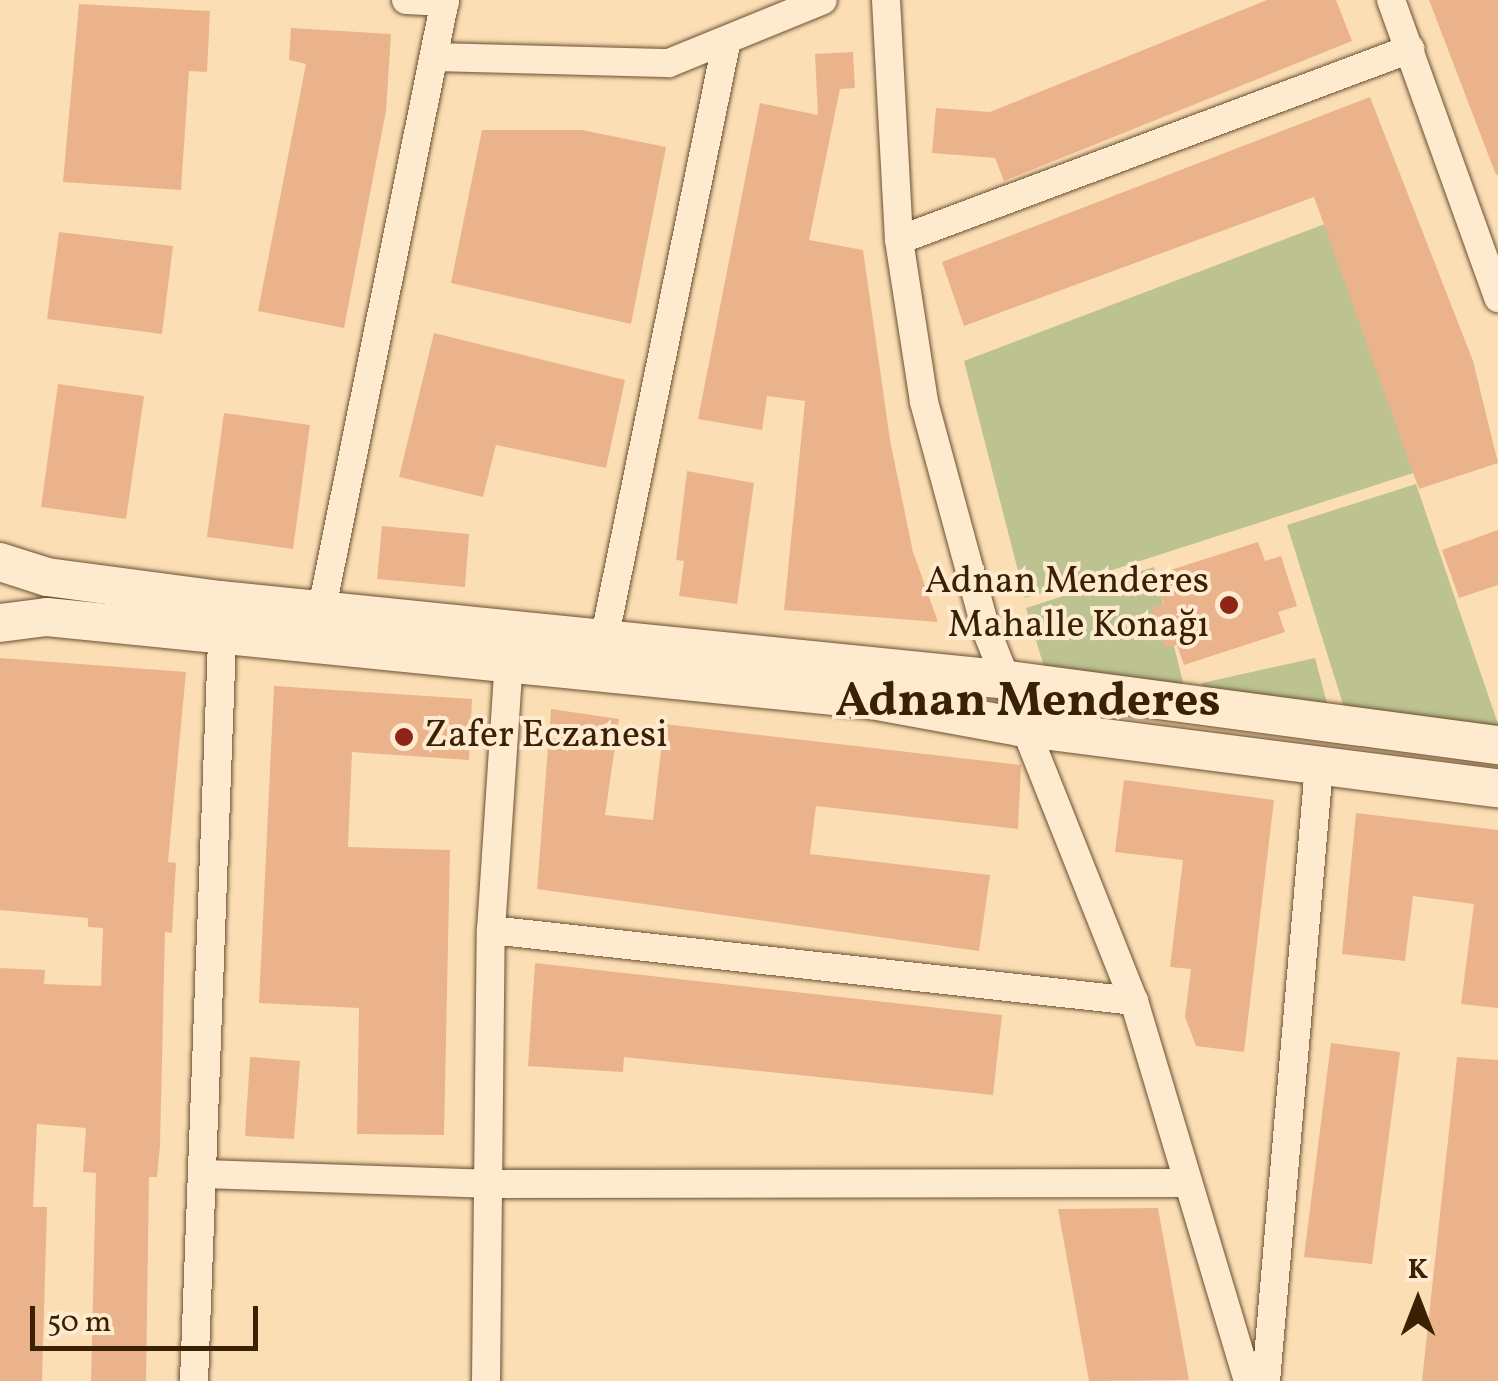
<!DOCTYPE html>
<html>
<head>
<meta charset="utf-8">
<style>
	body { margin:0 }
	#map { position:relative; width:1498px; height:1381px; overflow:hidden; background:#fcdeb5; font-family:Vollkorn,serif }
	div>[style] { position:absolute }
	.green>* { inset:0; background:#bcc290 }
	.building>* { inset:0; background:#ebb38c }
	.roads { filter:drop-shadow(0 0 2px #6a5030) drop-shadow(0 0 2px #6a5030) }
	.street>* { height:28px; margin:-14px; padding:0 14px; transform-origin:14px; border-radius:14px; background:#fdeacf }
	.secondary>* { height:38px; margin:-19px; padding:0 19px; transform-origin:19px; border-radius:19px; background:#fdeacf }
	.dots>* { width:28px; height:28px; translate:-50% -50%; box-sizing:border-box; border:5px solid #fdeacf; border-radius:50% }
	span { translate:-50% -50%; white-space:nowrap; text-align:center; line-height:1.15; -webkit-text-stroke:8px #fdeacf; paint-order:stroke }
	.poi-label { font-size:38px; color:#3a2103 }
	.right { translate:-100% -50%; text-align:right }
	.left { translate:0 -50%; text-align:left }
	.district-label { font-size:48px; color:#3a2103; font-weight:700 }
	.north { position:absolute; left:1368px; top:1251px; width:100px; height:100px; -webkit-text-stroke:8px #fdeacf; paint-order:stroke; rotate:0deg; font-size:28px; font-weight:700; line-height:40px; text-align:center; color:#3a2103 }
	.north::after { content:''; display:block; margin:auto; width:35px; height:45px; background:#3a2103; clip-path:polygon(50% 0,100% 100%,50% 72%,0 100%) }
	.scale { position:absolute; left:30px; top:1306px; width:228px; height:45px; box-sizing:border-box; border:5px solid #3a2103; border-top:0; padding-left:12px; font-size:30px; line-height:35px; white-space:nowrap; color:#3a2103; -webkit-text-stroke:8px #fdeacf; paint-order:stroke }
</style>
</head>
<body>
<div id="map">
	<div class="green">
		<i style="clip-path:polygon(1330px 222px,1416px 472px,1025px 598px,964px 361px)"></i>
		<i style="clip-path:polygon(1416px 484px,1498px 724px,1498px 732px,1346px 714px,1287px 525px)"></i>
		<i style="clip-path:polygon(1154px 567px,1186px 694px,1045px 670px,1026px 608px)"></i>
		<i style="clip-path:polygon(1315px 658px,1329px 711px,1204px 694px,1202px 683px)"></i>
	</div>
	<div class="building">
		<i style="clip-path:polygon(1267px 0,1336px 0,1352px 41px,1004px 181px,995px 158px,932px 153px,936px 108px,990px 112px)"></i>
		<i style="clip-path:polygon(1429px 0,1498px 0,1498px 174px,1496px 175px)"></i>
		<i style="clip-path:polygon(79px 4px,210px 11px,207px 72px,189px 71px,181px 190px,63px 182px)"></i>
		<i style="clip-path:polygon(291px 28px,391px 34px,386px 111px,344px 328px,258px 311px,306px 64px,289px 60px)"></i>
		<i style="clip-path:polygon(853px 52px,855px 88px,840px 89px,809px 240px,863px 250px,890px 440px,913px 552px,938px 622px,784px 610px,805px 401px,767px 396px,762px 430px,698px 419px,760px 103px,818px 115px,815px 54px)"></i>
		<i style="clip-path:polygon(1370px 97px,1473px 361px,1498px 463px,1419px 489px,1314px 197px,964px 326px,942px 262px)"></i>
		<i style="clip-path:polygon(482px 130px,582px 130px,666px 147px,631px 324px,451px 283px)"></i>
		<i style="clip-path:polygon(59px 232px,173px 246px,162px 334px,47px 319px)"></i>
		<i style="clip-path:polygon(434px 333px,625px 380px,606px 468px,496px 445px,483px 497px,399px 477px)"></i>
		<i style="clip-path:polygon(58px 384px,144px 396px,126px 519px,41px 507px)"></i>
		<i style="clip-path:polygon(224px 413px,310px 425px,293px 549px,207px 537px)"></i>
		<i style="clip-path:polygon(687px 471px,754px 483px,737px 604px,679px 596px,684px 561px,676px 560px)"></i>
		<i style="clip-path:polygon(382px 526px,469px 534px,465px 587px,377px 579px)"></i>
		<i style="clip-path:polygon(1498px 530px,1498px 585px,1459px 598px,1442px 550px)"></i>
		<i style="clip-path:polygon(1258px 542px,1265px 561px,1281px 556px,1297px 606px,1278px 612px,1285px 632px,1184px 665px,1177px 645px,1165px 648px,1152px 608px,1164px 604px,1155px 575px)"></i>
		<i style="clip-path:polygon(0 658px,186px 672px,168px 862px,176px 863px,172px 933px,165px 932px,160px 1146px,157px 1177px,149px 1177px,146px 1381px,91px 1381px,96px 1173px,83px 1172px,86px 1128px,37px 1124px,33px 1207px,47px 1207px,42px 1381px,0 1381px,0 968px,45px 970px,44px 984px,101px 986px,103px 928px,88px 927px,88px 918px,0 910px)"></i>
		<i style="clip-path:polygon(274px 686px,472px 699px,469px 760px,352px 752px,348px 847px,450px 850px,444px 1135px,357px 1134px,359px 1008px,259px 1003px)"></i>
		<i style="clip-path:polygon(551px 709px,619px 719px,605px 815px,653px 820px,664px 724px,1021px 765px,1018px 829px,816px 806px,810px 854px,990px 875px,979px 951px,537px 889px)"></i>
		<i style="clip-path:polygon(1124px 780px,1274px 800px,1244px 1052px,1196px 1046px,1185px 1017px,1191px 969px,1170px 967px,1183px 860px,1115px 852px)"></i>
		<i style="clip-path:polygon(1356px 813px,1498px 830px,1498px 1008px,1461px 1004px,1474px 904px,1413px 896px,1405px 961px,1342px 954px)"></i>
		<i style="clip-path:polygon(535px 963px,1002px 1015px,993px 1095px,624px 1057px,623px 1072px,528px 1066px)"></i>
		<i style="clip-path:polygon(1331px 1043px,1400px 1052px,1372px 1264px,1304px 1257px)"></i>
		<i style="clip-path:polygon(250px 1057px,300px 1061px,294px 1139px,245px 1136px)"></i>
		<i style="clip-path:polygon(1457px 1057px,1498px 1060px,1498px 1381px,1422px 1381px)"></i>
		<i style="clip-path:polygon(1158px 1208px,1189px 1380px,1089px 1381px,1058px 1209px)"></i>
	</div>
	<div class="roads">
		<div class="street">
			<i style="left:406px;top:0;width:39px;rotate:3deg"></i>
			<i style="left:886px;top:0;width:240px;rotate:86.9deg"></i>
			<i style="left:899px;top:240px;width:164px;rotate:81.2deg"></i>
			<i style="left:924px;top:402px;width:233px;rotate:74.8deg"></i>
			<i style="left:985px;top:627px;width:403px;rotate:68.3deg"></i>
			<i style="left:1134px;top:1001px;width:397px;rotate:73.3deg"></i>
			<i style="left:1391px;top:0;width:317px;rotate:70.2deg"></i>
			<i style="left:439px;top:57px;width:230px;rotate:1.5deg"></i>
			<i style="left:669px;top:63px;width:166px;rotate:-22.2deg"></i>
			<i style="left:899px;top:240px;width:546px;rotate:-20.49deg"></i>
			<i style="left:318px;top:628px;width:641px;rotate:-78.57deg"></i>
			<i style="left:604px;top:640px;width:608px;rotate:-78.43deg"></i>
			<i style="left:491px;top:930px;width:647px;rotate:6.3deg"></i>
			<i style="left:204px;top:1174px;width:282px;rotate:2deg"></i>
			<i style="left:486px;top:1184px;width:702px;rotate:-0.08deg"></i>
			<i style="left:194px;top:1381px;width:766px;rotate:-87.83deg"></i>
			<i style="left:486px;top:1381px;width:451px;rotate:-89.4deg"></i>
			<i style="left:491px;top:930px;width:269px;rotate:-86.2deg"></i>
			<i style="left:1266px;top:1381px;width:617px;rotate:-85.07deg"></i>
		</div>
		<div class="secondary">
			<i style="left:0;top:562px;width:49px;rotate:17.7deg"></i>
			<i style="left:47px;top:577px;width:175px;rotate:7.6deg"></i>
			<i style="left:220px;top:600px;width:793px;rotate:5.79deg"></i>
			<i style="left:1009px;top:680px;width:493px;rotate:7.6deg"></i>
			<i style="left:0;top:623px;width:47px;rotate:-7.3deg"></i>
			<i style="left:47px;top:617px;width:829px;rotate:5.74deg"></i>
			<i style="left:872px;top:700px;width:149px;rotate:10.4deg"></i>
			<i style="left:1019px;top:727px;width:483px;rotate:7.3deg"></i>
		</div>
	</div>
	<div class="dots">
		<i style="left:1229px;top:605px;background:#8f2418"></i>
		<i style="left:404px;top:737px;background:#8f2418"></i>
	</div>
	<div class="poi-label">
		<span class="right" style="left:1209px;top:605px">Adnan Menderes<br>Mahalle Konağı</span>
		<span class="left" style="left:424px;top:737px">Zafer Eczanesi</span>
	</div>
	<div class="district-label">
		<span style="left:1028px;top:703px">Adnan Menderes</span>
	</div>
	<div class="north">K</div>
	<div class="scale">50 m</div>
</div>
</body>
</html>
